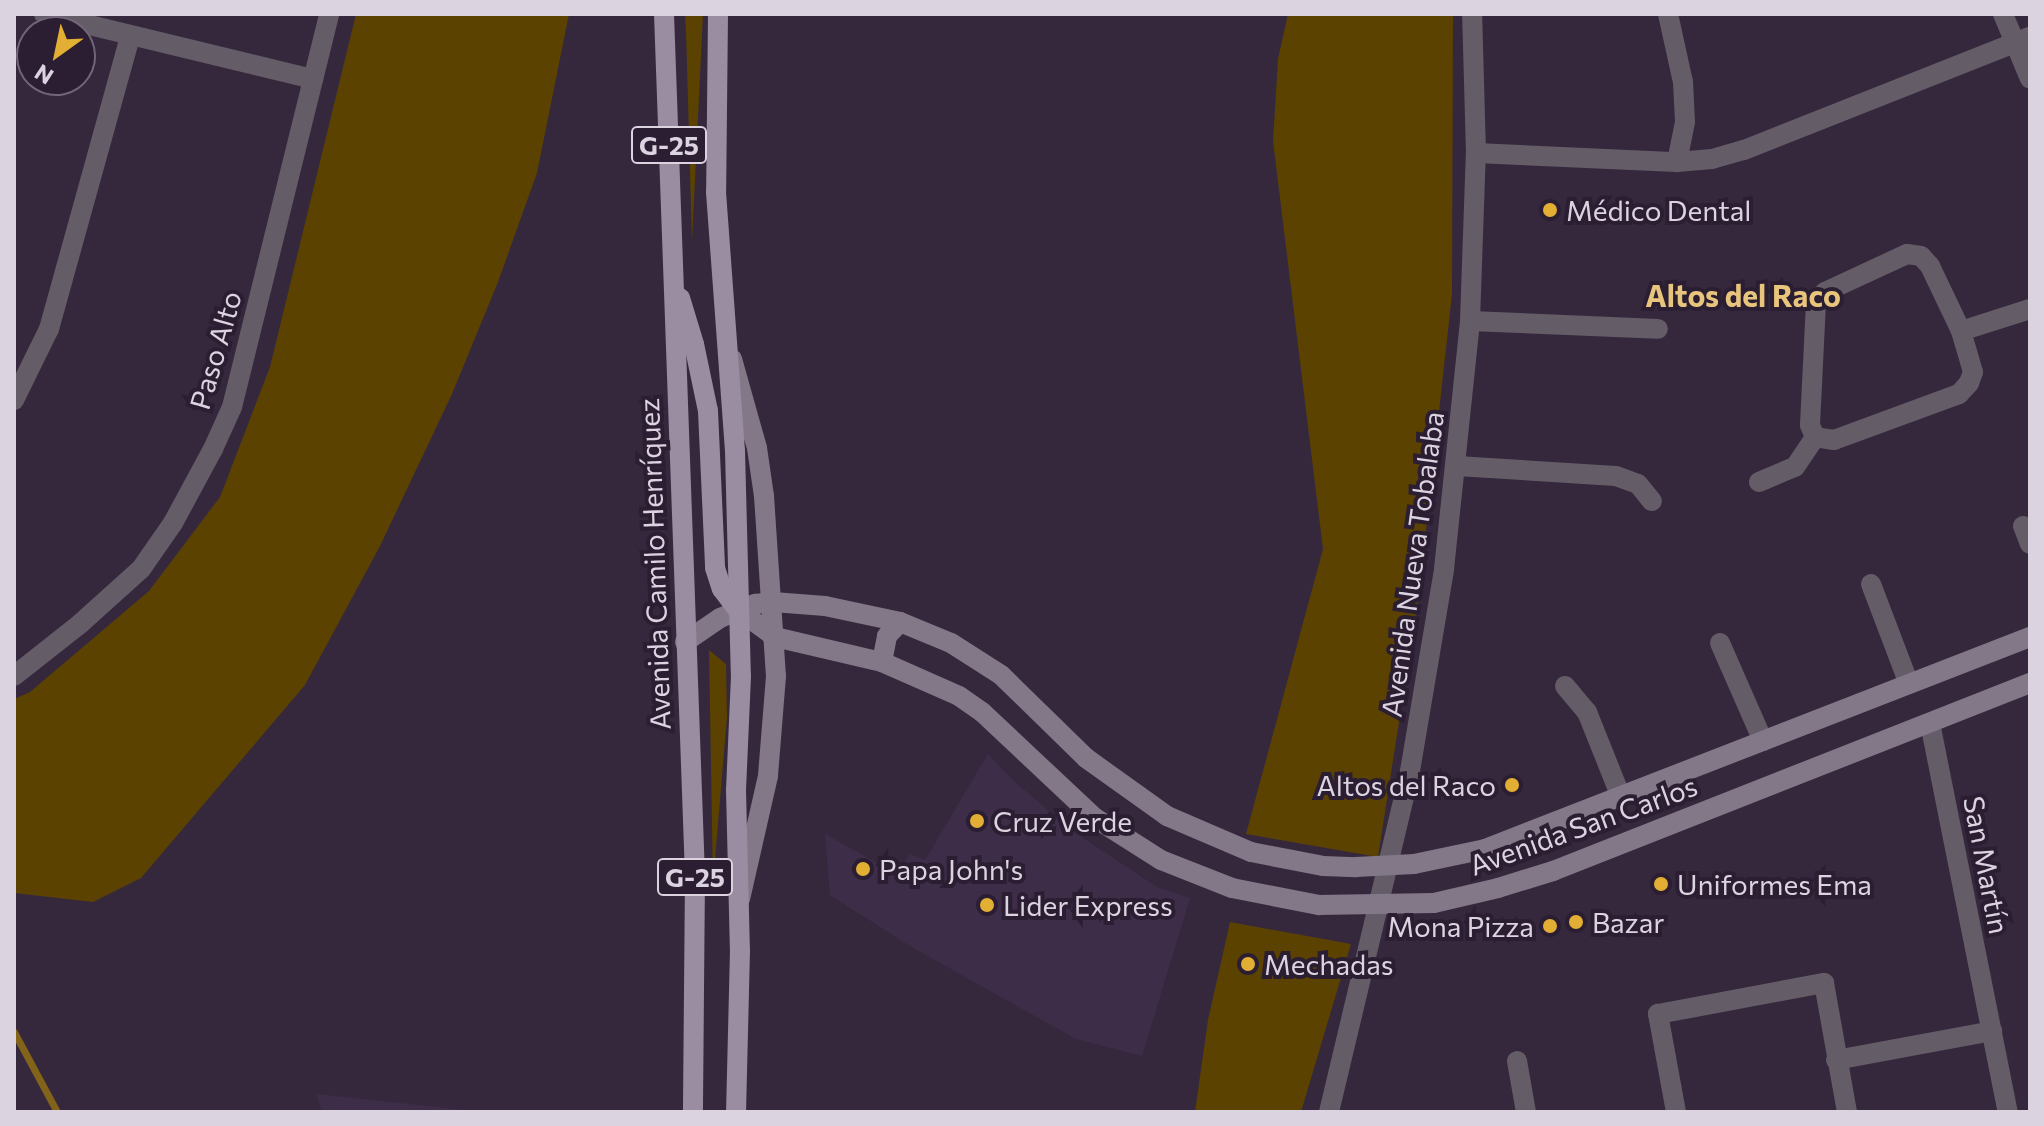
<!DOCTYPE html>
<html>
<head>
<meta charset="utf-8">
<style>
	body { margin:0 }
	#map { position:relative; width:2044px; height:1126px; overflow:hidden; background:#35283d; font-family:Commissioner,sans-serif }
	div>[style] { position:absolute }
	.built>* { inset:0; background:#3e2d48 }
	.green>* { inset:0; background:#5b4200 }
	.stream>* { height:7px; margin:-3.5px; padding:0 3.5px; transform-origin:3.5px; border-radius:3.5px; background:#82631a }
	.street>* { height:20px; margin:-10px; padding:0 10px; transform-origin:10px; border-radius:10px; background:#645d68 }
	.secondary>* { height:20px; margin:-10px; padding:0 10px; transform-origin:10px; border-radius:10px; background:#827888 }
	.primary>* { height:20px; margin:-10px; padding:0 10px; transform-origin:10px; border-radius:10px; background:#9a8ca1 }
	.dots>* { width:22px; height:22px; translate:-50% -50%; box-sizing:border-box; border:4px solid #2b1e32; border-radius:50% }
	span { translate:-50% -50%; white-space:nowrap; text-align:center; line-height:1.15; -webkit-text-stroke:8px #2b1e32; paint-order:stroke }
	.shield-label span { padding:2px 6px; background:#2b1e32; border:2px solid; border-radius:6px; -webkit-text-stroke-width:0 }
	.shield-label { font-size:26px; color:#dbd3e0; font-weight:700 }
	.poi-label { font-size:28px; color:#dbd3e0 }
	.left { translate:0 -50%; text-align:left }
	.right { translate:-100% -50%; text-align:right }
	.street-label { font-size:28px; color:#dbd3e0 }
	.neighbourhood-label { font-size:30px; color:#e8c57c; font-weight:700 }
	.frame { position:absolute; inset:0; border:16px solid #dbd3e0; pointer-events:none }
	.north { position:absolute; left:16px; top:16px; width:80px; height:80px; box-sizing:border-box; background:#2b1e32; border:2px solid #716678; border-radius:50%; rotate:213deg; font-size:22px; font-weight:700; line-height:32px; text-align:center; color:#dbd3e0 }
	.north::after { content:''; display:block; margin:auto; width:28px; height:36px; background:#e2af34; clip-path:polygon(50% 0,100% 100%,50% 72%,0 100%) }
</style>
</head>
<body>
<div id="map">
	<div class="built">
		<i style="clip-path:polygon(988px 754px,1015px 782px,1071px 830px,1157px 887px,1190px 898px,1142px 1056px,1076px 1039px,910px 946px,830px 895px,825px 834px,897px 874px,910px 854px,925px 860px)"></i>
		<i style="clip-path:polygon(316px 1094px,483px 1112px,322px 1112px)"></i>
	</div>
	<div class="green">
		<i style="clip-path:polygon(356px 14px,569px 14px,537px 173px,498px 282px,452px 394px,380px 546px,305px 685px,141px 878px,93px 902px,14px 893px,14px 699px,30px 692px,149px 591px,220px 497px,270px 367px)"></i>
		<i style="clip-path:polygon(685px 14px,703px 14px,692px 241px,686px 32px)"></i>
		<i style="clip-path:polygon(1288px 14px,1453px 14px,1452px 294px,1419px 593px,1378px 857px,1246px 834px,1323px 549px,1273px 141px,1278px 59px)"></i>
		<i style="clip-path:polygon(709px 650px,726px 664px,727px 717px,713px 882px)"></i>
		<i style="clip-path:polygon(1230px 922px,1351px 944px,1301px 1112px,1195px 1112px,1208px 1020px)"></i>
	</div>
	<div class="stream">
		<i style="left:14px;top:1032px;width:91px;rotate:61.7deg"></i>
	</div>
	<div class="street">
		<i style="left:44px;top:14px;width:277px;rotate:13.6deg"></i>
		<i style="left:1668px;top:14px;width:70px;rotate:77.6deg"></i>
		<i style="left:1683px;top:82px;width:40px;rotate:87.1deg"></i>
		<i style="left:1685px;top:122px;width:41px;rotate:101.3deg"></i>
		<i style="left:2003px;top:14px;width:70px;rotate:67.4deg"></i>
		<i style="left:1476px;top:153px;width:201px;rotate:2.6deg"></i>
		<i style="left:1677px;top:162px;width:35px;rotate:-5deg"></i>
		<i style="left:1712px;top:159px;width:33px;rotate:-16deg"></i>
		<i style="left:1744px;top:150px;width:308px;rotate:-21.6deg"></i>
		<i style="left:1907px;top:254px;width:14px;rotate:8deg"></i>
		<i style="left:1921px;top:256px;width:13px;rotate:48deg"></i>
		<i style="left:1930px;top:266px;width:72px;rotate:64.5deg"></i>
		<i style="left:1961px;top:331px;width:43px;rotate:73.7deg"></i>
		<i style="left:1973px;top:372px;width:12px;rotate:110deg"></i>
		<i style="left:1969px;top:383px;width:15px;rotate:132deg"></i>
		<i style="left:1959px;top:394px;width:133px;rotate:159.8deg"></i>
		<i style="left:1834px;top:440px;width:19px;rotate:-171deg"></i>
		<i style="left:1815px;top:437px;width:13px;rotate:-113deg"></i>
		<i style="left:1810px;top:425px;width:124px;rotate:-87.2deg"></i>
		<i style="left:1816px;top:301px;width:13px;rotate:-45deg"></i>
		<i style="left:1825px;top:292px;width:90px;rotate:-24.9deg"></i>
		<i style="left:1470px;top:321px;width:188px;rotate:2.4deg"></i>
		<i style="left:1961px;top:331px;width:72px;rotate:-17.7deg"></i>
		<i style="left:14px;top:400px;width:79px;rotate:-63.8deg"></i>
		<i style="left:49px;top:329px;width:303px;rotate:-74.5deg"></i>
		<i style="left:1457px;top:466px;width:159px;rotate:3.6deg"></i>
		<i style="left:1616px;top:476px;width:23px;rotate:20deg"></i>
		<i style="left:1638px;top:484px;width:22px;rotate:51deg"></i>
		<i style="left:1759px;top:482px;width:39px;rotate:-23deg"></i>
		<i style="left:1795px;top:467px;width:36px;rotate:-56deg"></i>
		<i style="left:2023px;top:526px;width:19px;rotate:69deg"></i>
		<i style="left:1871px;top:584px;width:107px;rotate:69.2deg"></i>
		<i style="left:1720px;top:643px;width:107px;rotate:66.3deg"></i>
		<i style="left:14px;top:676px;width:85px;rotate:-38.3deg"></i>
		<i style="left:81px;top:623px;width:81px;rotate:-42deg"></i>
		<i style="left:141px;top:569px;width:56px;rotate:-55.2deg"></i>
		<i style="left:173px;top:523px;width:84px;rotate:-61.6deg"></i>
		<i style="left:213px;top:449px;width:46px;rotate:-65.7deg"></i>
		<i style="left:232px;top:407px;width:405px;rotate:-76.1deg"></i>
		<i style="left:1565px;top:686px;width:34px;rotate:50deg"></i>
		<i style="left:1587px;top:712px;width:92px;rotate:68.2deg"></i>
		<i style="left:1930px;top:723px;width:397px;rotate:78.7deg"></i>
		<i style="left:1836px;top:1060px;width:159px;rotate:-10.5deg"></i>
		<i style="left:1517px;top:1061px;width:52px;rotate:80deg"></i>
		<i style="left:1329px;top:1112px;width:350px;rotate:-76.6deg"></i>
		<i style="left:1410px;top:771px;width:205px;rotate:-80.4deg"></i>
		<i style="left:1444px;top:569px;width:249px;rotate:-84deg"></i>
		<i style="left:1470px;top:321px;width:168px;rotate:-88deg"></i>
		<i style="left:1476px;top:153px;width:139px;rotate:-91.6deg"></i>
		<i style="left:1676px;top:1112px;width:100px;rotate:-100.4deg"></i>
		<i style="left:1658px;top:1014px;width:169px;rotate:-10.6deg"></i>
		<i style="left:1824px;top:983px;width:131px;rotate:79.9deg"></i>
	</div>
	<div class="secondary">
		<i style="left:732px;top:359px;width:92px;rotate:74.3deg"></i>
		<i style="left:757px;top:448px;width:49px;rotate:81.7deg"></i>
		<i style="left:764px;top:496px;width:180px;rotate:86.2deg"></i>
		<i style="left:776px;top:676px;width:100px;rotate:94.6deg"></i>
		<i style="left:768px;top:776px;width:126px;rotate:102.8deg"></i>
		<i style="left:738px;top:610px;width:46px;rotate:36.1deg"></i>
		<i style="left:775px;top:637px;width:110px;rotate:13.2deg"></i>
		<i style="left:882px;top:662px;width:84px;rotate:23.8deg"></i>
		<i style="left:959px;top:696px;width:28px;rotate:35deg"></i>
		<i style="left:982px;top:712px;width:155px;rotate:43.2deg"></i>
		<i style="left:1095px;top:818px;width:78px;rotate:32.5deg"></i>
		<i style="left:1161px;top:860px;width:76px;rotate:21.5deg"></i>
		<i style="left:1232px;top:888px;width:89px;rotate:11.1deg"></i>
		<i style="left:1319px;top:905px;width:115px;rotate:-1deg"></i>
		<i style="left:1434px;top:903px;width:66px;rotate:-13.2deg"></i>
		<i style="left:1498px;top:888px;width:58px;rotate:-17.2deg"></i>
		<i style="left:1553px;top:871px;width:513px;rotate:-21.51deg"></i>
		<i style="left:685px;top:642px;width:42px;rotate:-34.4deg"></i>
		<i style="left:720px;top:618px;width:38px;rotate:-22deg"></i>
		<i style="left:755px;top:604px;width:18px;rotate:-6deg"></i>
		<i style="left:773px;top:602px;width:52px;rotate:4.4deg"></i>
		<i style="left:825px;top:606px;width:77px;rotate:12deg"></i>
		<i style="left:900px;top:622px;width:55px;rotate:22.4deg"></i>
		<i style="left:951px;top:643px;width:59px;rotate:32.6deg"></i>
		<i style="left:1001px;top:675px;width:119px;rotate:44.3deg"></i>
		<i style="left:1086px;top:758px;width:100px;rotate:35.6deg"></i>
		<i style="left:1167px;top:816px;width:91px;rotate:23.2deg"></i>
		<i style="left:1251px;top:852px;width:73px;rotate:11deg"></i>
		<i style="left:1323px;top:866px;width:33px;rotate:2deg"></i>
		<i style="left:1356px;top:867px;width:58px;rotate:-3deg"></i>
		<i style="left:1414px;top:864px;width:73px;rotate:-11.9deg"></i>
		<i style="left:1485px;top:849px;width:585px;rotate:-21.26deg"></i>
		<i style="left:882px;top:662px;width:26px;rotate:-79deg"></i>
		<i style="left:887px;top:636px;width:19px;rotate:-47deg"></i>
	</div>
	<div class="primary">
		<i style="left:664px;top:14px;width:863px;rotate:87.94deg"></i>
		<i style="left:695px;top:876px;width:236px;rotate:90.5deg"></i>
		<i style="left:718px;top:14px;width:178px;rotate:90.6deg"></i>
		<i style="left:716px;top:192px;width:260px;rotate:85.8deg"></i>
		<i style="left:735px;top:451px;width:225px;rotate:88.5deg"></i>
		<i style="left:741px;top:676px;width:114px;rotate:92.5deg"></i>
		<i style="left:736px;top:790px;width:160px;rotate:88.6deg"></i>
		<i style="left:740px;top:950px;width:162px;rotate:91.4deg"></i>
		<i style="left:680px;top:298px;width:48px;rotate:73.1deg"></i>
		<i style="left:694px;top:344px;width:68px;rotate:78.2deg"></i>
		<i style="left:708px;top:411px;width:157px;rotate:87.4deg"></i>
		<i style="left:715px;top:568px;width:22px;rotate:72deg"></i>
		<i style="left:722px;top:589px;width:26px;rotate:53deg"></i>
	</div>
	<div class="dots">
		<i style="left:1550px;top:210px;background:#e2af34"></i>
		<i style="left:1512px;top:785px;background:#e2af34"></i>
		<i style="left:977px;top:821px;background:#e2af34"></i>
		<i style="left:863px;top:869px;background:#e2af34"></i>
		<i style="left:1661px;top:884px;background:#e2af34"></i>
		<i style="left:987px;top:905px;background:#e2af34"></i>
		<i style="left:1576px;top:922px;background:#e2af34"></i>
		<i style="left:1550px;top:926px;background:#e2af34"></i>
		<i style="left:1248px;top:964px;background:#e2af34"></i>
	</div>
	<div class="shield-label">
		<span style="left:669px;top:145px">G-25</span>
		<span style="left:695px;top:877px">G-25</span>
	</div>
	<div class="poi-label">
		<span class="left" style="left:1566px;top:210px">Médico Dental</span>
		<span class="right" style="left:1496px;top:785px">Altos del Raco</span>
		<span class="left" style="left:993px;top:821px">Cruz Verde</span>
		<span class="left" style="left:879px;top:869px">Papa John's</span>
		<span class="left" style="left:1677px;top:884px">Uniformes Ema</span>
		<span class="left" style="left:1003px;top:905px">Lider Express</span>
		<span class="left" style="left:1592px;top:922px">Bazar</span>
		<span class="right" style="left:1534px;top:926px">Mona Pizza</span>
		<span class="left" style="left:1264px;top:964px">Mechadas</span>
	</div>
	<div class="street-label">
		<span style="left:215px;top:350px;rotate:-74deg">Paso Alto</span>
		<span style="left:654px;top:564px;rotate:-92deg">Avenida Camilo Henríquez</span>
		<span style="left:1412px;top:564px;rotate:-82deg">Avenida Nueva Tobalaba</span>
		<span style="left:1583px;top:825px;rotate:-20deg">Avenida San Carlos</span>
		<span style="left:1987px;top:865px;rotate:79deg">San Martín</span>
	</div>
	<div class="neighbourhood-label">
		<span style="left:1743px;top:295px">Altos del Raco</span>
	</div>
	<div class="frame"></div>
	<div class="north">N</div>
</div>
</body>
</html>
